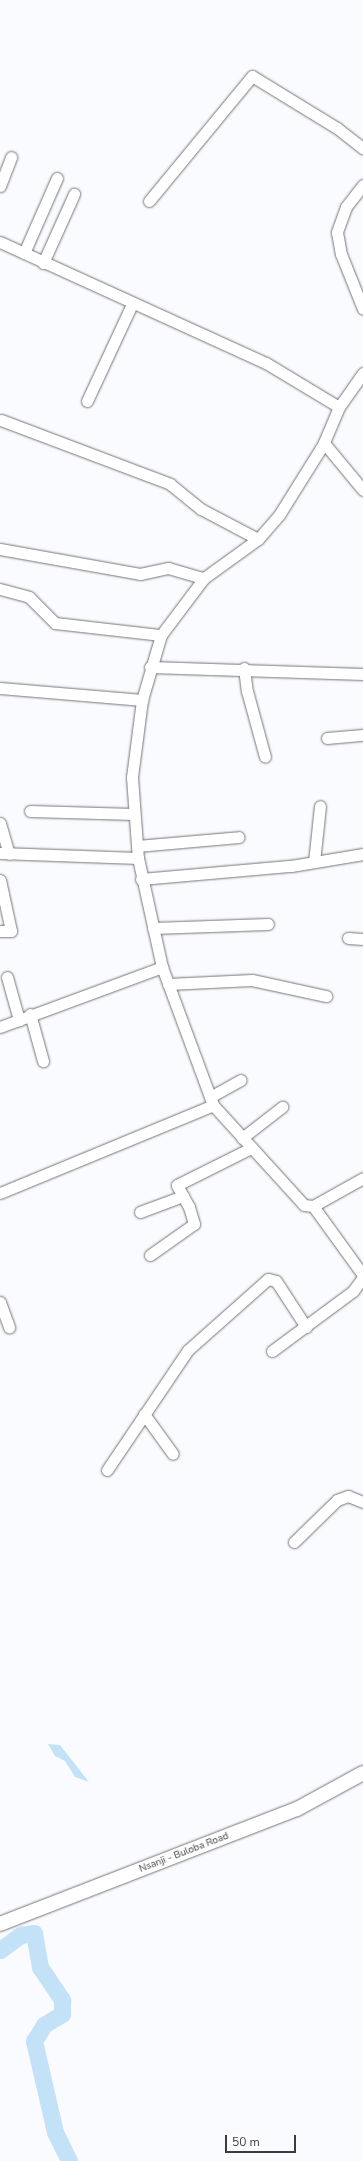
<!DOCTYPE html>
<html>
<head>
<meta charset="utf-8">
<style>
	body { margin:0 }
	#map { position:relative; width:363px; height:2161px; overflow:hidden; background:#fafbfe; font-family:"Nunito Sans",sans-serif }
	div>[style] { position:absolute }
	.water>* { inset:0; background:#c3e2f7 }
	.river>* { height:17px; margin:-8.5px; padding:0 8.5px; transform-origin:8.5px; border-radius:8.5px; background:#c3e2f7 }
	.roads { filter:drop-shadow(0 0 1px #747577) drop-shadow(0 0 1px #747577) }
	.minor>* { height:11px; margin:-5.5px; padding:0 5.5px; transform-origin:5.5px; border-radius:5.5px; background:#fff }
	.major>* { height:14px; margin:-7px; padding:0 7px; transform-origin:7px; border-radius:7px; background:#fff }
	span { translate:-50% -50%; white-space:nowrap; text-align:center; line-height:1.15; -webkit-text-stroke:3px #fff; paint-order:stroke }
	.street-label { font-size:10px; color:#3c3c3d }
	.scale { position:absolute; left:225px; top:2135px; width:71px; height:18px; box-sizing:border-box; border:2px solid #3c3c3d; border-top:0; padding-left:5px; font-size:12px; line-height:14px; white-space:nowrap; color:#3c3c3d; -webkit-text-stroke:3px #fff; paint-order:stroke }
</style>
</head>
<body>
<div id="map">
	<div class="water">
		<i style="clip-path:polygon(48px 1744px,60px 1745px,89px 1782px,75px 1777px,65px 1761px,55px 1756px)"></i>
	</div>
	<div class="river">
		<i style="left:0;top:1950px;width:26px;rotate:-36deg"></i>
		<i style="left:21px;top:1935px;width:13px;rotate:-9deg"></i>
		<i style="left:34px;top:1933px;width:35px;rotate:80deg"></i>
		<i style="left:40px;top:1967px;width:40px;rotate:56deg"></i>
		<i style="left:62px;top:2000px;width:14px;rotate:90deg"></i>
		<i style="left:62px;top:2014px;width:21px;rotate:149deg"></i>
		<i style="left:44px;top:2025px;width:19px;rotate:122deg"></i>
		<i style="left:34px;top:2041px;width:93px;rotate:77deg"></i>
		<i style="left:55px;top:2132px;width:32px;rotate:64deg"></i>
	</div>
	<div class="roads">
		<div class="minor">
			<i style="left:363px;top:185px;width:28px;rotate:128deg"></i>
			<i style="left:346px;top:207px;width:27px;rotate:110deg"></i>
			<i style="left:337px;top:232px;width:22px;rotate:80deg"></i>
			<i style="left:341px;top:254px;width:59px;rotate:68.2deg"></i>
			<i style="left:0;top:186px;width:31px;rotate:-69deg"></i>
			<i style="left:149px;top:201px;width:162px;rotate:-50.5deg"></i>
			<i style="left:252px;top:76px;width:100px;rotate:31.5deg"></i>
			<i style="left:337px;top:128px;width:33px;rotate:38deg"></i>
			<i style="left:0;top:242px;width:292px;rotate:24.5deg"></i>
			<i style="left:266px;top:363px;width:85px;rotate:31.1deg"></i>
			<i style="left:24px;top:253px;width:82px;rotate:-66.3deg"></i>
			<i style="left:43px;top:263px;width:76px;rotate:-65.8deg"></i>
			<i style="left:363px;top:373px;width:42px;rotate:125.2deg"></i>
			<i style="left:339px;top:407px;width:39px;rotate:113deg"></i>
			<i style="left:324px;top:443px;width:85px;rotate:122deg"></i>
			<i style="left:279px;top:515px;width:32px;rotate:131deg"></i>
			<i style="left:258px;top:539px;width:67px;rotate:144.2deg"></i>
			<i style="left:204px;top:578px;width:71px;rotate:127deg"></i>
			<i style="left:161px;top:635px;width:68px;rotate:106.3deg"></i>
			<i style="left:142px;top:700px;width:78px;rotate:97.4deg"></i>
			<i style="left:132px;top:777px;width:81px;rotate:85.8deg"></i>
			<i style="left:138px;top:858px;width:112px;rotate:77.6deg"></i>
			<i style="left:162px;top:967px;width:147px;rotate:69.7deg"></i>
			<i style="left:213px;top:1105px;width:135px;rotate:47.7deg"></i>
			<i style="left:304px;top:1205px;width:9px;rotate:6deg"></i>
			<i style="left:313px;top:1206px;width:57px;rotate:-29.2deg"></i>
			<i style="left:87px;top:401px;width:107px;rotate:-65.1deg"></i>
			<i style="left:1px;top:420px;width:181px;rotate:20.7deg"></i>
			<i style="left:170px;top:484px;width:40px;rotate:39deg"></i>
			<i style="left:201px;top:509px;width:64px;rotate:27.8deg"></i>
			<i style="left:324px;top:443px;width:61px;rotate:50.3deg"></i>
			<i style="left:0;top:549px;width:142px;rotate:10.1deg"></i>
			<i style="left:140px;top:574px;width:29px;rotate:-12deg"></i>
			<i style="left:168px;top:568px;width:37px;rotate:16deg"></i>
			<i style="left:0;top:589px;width:30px;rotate:15deg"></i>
			<i style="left:29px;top:597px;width:37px;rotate:45deg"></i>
			<i style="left:55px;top:623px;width:107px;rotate:6.5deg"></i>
			<i style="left:150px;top:667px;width:213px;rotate:1.9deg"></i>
			<i style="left:244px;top:668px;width:23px;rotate:83deg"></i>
			<i style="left:247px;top:691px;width:68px;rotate:74.7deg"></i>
			<i style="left:0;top:688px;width:143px;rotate:4.8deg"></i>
			<i style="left:327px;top:738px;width:36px;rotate:-5deg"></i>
			<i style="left:30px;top:811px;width:104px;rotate:1.7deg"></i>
			<i style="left:0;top:823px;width:32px;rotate:74deg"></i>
			<i style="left:137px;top:846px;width:102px;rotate:-5deg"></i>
			<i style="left:0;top:853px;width:138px;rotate:2.1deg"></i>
			<i style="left:314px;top:862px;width:56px;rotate:-83.9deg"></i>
			<i style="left:141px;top:879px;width:151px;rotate:-5deg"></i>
			<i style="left:291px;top:866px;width:73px;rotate:-9.5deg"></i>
			<i style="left:0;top:880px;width:52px;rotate:77.8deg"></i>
			<i style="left:11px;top:931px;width:11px;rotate:180deg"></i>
			<i style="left:153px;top:928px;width:115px;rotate:-2deg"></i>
			<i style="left:348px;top:938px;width:15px;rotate:4deg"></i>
			<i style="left:7px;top:977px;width:45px;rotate:74.4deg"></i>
			<i style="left:168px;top:984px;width:84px;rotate:-2.7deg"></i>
			<i style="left:252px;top:980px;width:76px;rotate:12.2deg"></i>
			<i style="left:30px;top:1014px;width:49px;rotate:74.5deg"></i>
			<i style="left:0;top:1027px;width:173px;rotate:-20.3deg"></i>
			<i style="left:210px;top:1097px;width:35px;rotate:-29deg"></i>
			<i style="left:242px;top:1138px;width:51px;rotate:-37.8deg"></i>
			<i style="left:0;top:1193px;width:230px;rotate:-22.4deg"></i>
			<i style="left:313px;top:1206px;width:85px;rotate:54.1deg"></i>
			<i style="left:140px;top:1212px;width:46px;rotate:-20.4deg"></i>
			<i style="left:150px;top:1255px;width:54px;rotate:-35.2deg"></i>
			<i style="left:194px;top:1224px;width:18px;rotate:-106deg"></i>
			<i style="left:189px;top:1207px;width:25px;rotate:-119deg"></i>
			<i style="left:177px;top:1185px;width:83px;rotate:-26.6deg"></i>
			<i style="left:0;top:1302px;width:27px;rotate:70deg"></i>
			<i style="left:272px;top:1351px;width:101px;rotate:-36.5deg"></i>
			<i style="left:353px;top:1291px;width:17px;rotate:-54deg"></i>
			<i style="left:144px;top:1414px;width:49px;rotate:54.1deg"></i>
			<i style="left:107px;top:1470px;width:145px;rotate:-56deg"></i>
			<i style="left:188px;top:1350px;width:107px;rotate:-41.6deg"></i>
			<i style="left:268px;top:1279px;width:8px;rotate:14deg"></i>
			<i style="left:276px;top:1281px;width:55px;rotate:56.9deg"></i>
			<i style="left:294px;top:1542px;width:60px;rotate:-44.3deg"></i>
			<i style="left:337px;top:1500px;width:12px;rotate:-20deg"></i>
			<i style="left:348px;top:1496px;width:16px;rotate:22deg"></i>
		</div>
		<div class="major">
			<i style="left:0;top:1924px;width:318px;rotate:-21.2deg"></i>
			<i style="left:297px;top:1809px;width:75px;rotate:-28.6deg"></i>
		</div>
	</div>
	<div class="street-label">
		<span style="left:184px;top:1853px;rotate:-21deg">Nsanji - Buloba Road</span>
	</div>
	<div class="scale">50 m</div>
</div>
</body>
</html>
